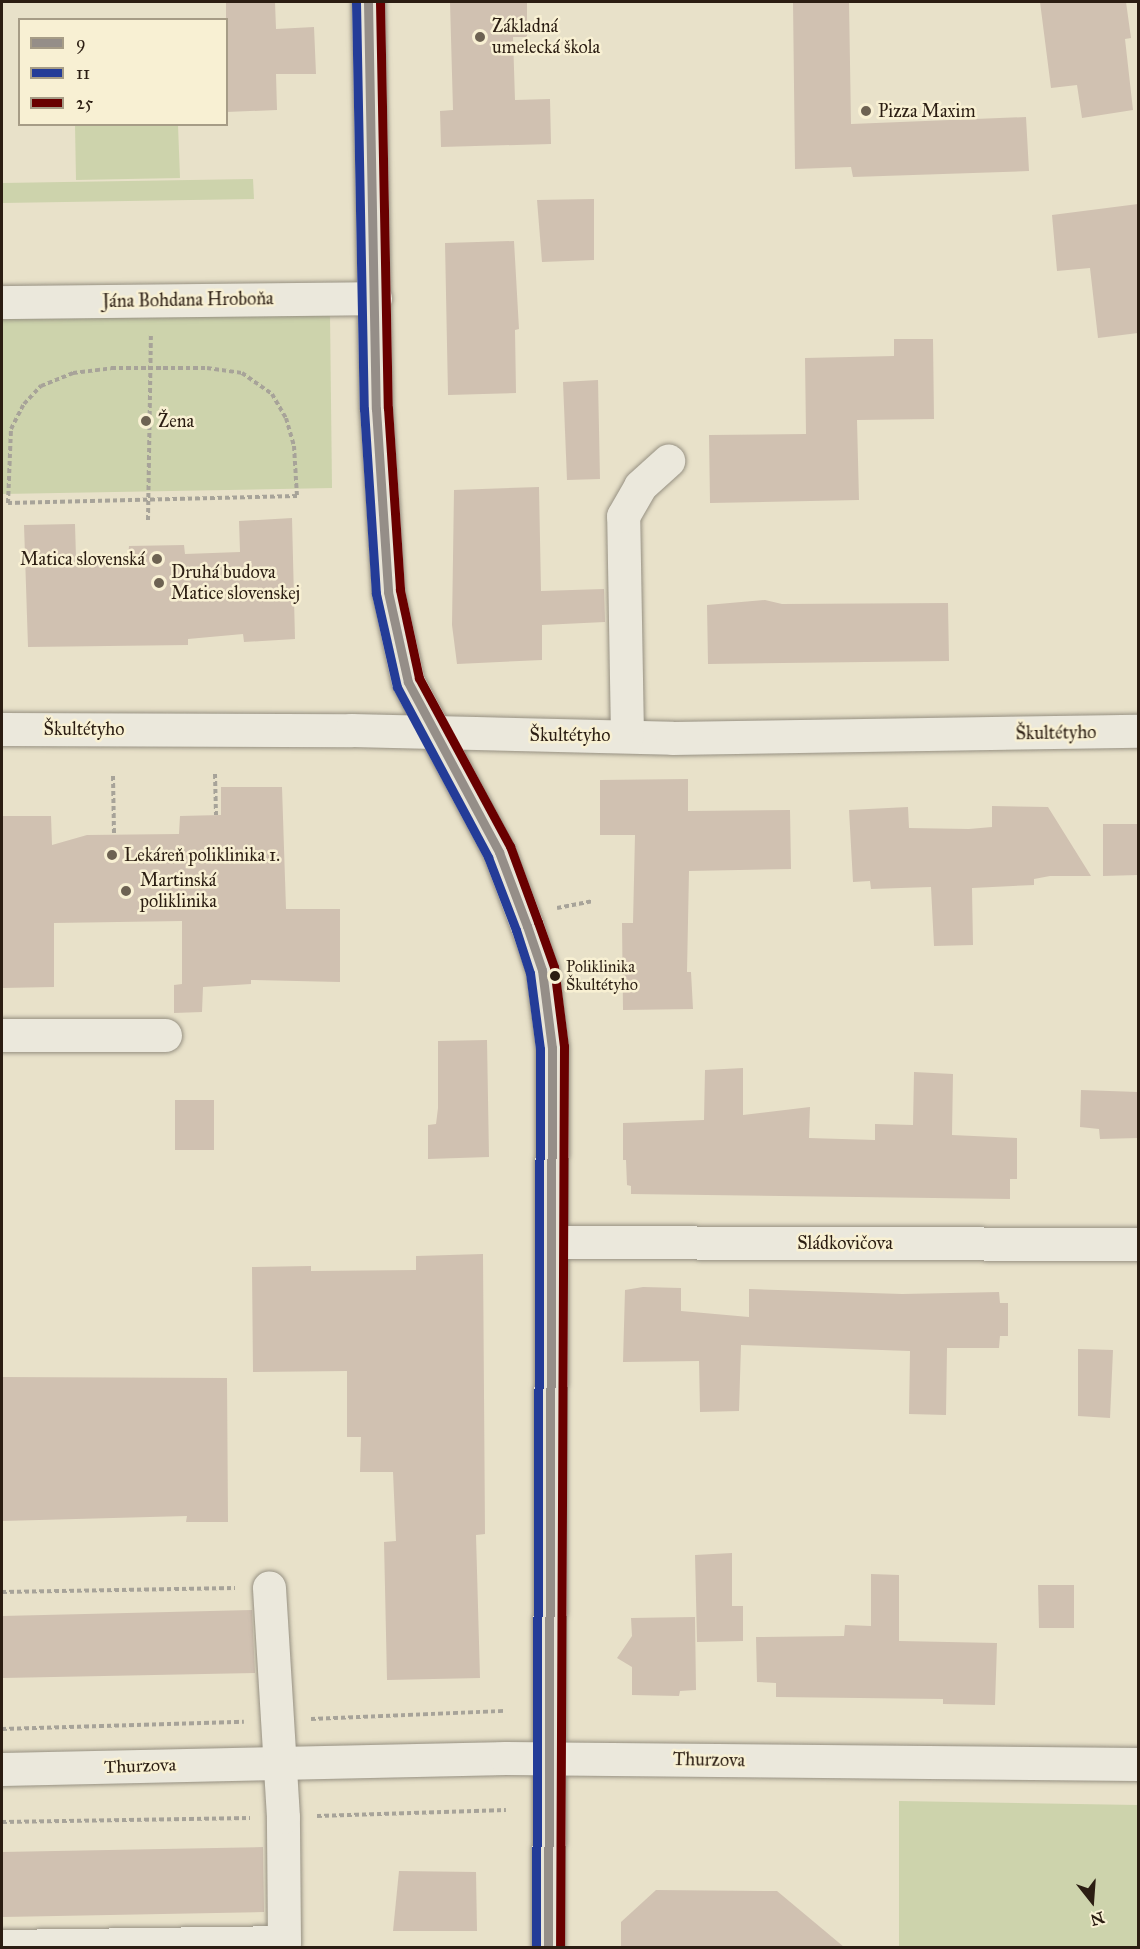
<!DOCTYPE html>
<html>
<head>
<meta charset="utf-8">
<style>
	body { margin:0 }
	#map { position:relative; width:1140px; height:1949px; overflow:hidden; background:#e8e1c9; font-family:"IM FELL Great Primer",serif }
	div>[style] { position:absolute }
	.green>* { inset:0; background:#cdd3ac }
	.building>* { inset:0; background:#d0c1b1 }
	.path>* { height:4px; margin-top:-2px; transform-origin:0; background:repeating-linear-gradient(90deg,#a7a399 0 4.5px,transparent 0 7.5px) }
	.roads { filter:drop-shadow(0 0 2px #969082) drop-shadow(0 0 2px #969082) }
	.minor>* { height:33px; margin:-16.5px; padding:0 16.5px; transform-origin:16.5px; border-radius:16.5px; background:#ebe8dc }
	.major>* { height:33px; margin:-16.5px; padding:0 16.5px; transform-origin:16.5px; border-radius:16.5px; background:#e8e4d7 }
	.bus-1>* { height:9px; margin:-4.5px; padding:0 4.5px; transform-origin:4.5px; border-radius:4.5px; background:#958e88 }
	.bus-2>* { height:9px; margin:-4.5px; padding:0 4.5px; transform-origin:4.5px; border-radius:4.5px; background:#243c98 }
	.bus-3>* { height:9px; margin:-4.5px; padding:0 4.5px; transform-origin:4.5px; border-radius:4.5px; background:#690000 }
	.dots>* { width:16px; height:16px; translate:-50% -50%; box-sizing:border-box; border:3px solid #f8f0d3; border-radius:50% }
	span { translate:-50% -50%; white-space:nowrap; text-align:center; line-height:1.15; -webkit-text-stroke:5px #f8f0d3; paint-order:stroke }
	.bus-label { font-size:16px; color:#2b1d12 }
	.left { translate:0 -50%; text-align:left }
	.poi-label { font-size:18px; color:#2b1d12 }
	.right { translate:-100% -50%; text-align:right }
	.street-label { font-size:18px; color:#2b1d12 }
	.frame { position:absolute; inset:0; border:3px solid #2b1d12; pointer-events:none }
	.legend { position:absolute; left:18px; top:18px; width:210px; height:108px; box-sizing:border-box; background:#f8f0d3; border:2px solid #a69c86; margin:0; padding:8px 10px; list-style:none; font-size:18px; color:#2b1d12 }
	.legend li { display:flex; align-items:center; gap:12px; height:30px }
	.legend b { width:30px; border:2px solid #a69c86 }
	.north { position:absolute; left:1062px; top:1871px; width:60px; height:60px; -webkit-text-stroke:4px #f8f0d3; paint-order:stroke; rotate:163deg; font-size:16px; font-weight:700; line-height:24px; text-align:center; color:#2b1d12 }
	.north::after { content:''; display:block; margin:auto; width:21px; height:27px; background:#2b1d12; clip-path:polygon(50% 0,100% 100%,50% 72%,0 100%) }
</style>
</head>
<body>
<div id="map">
	<div class="green">
		<i style="clip-path:polygon(75px 125px,178px 125px,180px 178px,76px 180px)"></i>
		<i style="clip-path:polygon(253px 179px,254px 199px,2px 203px,2px 183px)"></i>
		<i style="clip-path:polygon(330px 314px,332px 488px,2px 494px,2px 318px)"></i>
		<i style="clip-path:polygon(899px 1801px,1138px 1805px,1138px 1947px,899px 1947px)"></i>
	</div>
	<div class="building">
		<i style="clip-path:polygon(226px 2px,275px 2px,276px 29px,314px 27px,316px 74px,276px 74px,277px 110px,226px 112px)"></i>
		<i style="clip-path:polygon(450px 2px,527px 2px,527px 37px,513px 37px,515px 100px,550px 99px,551px 144px,441px 147px,440px 111px,453px 110px)"></i>
		<i style="clip-path:polygon(793px 2px,849px 2px,851px 124px,1026px 117px,1029px 171px,853px 177px,851px 167px,795px 169px)"></i>
		<i style="clip-path:polygon(1040px 2px,1126px 2px,1131px 38px,1125px 39px,1133px 110px,1082px 118px,1077px 85px,1051px 88px)"></i>
		<i style="clip-path:polygon(594px 199px,594px 260px,542px 262px,537px 200px)"></i>
		<i style="clip-path:polygon(1138px 204px,1138px 333px,1098px 338px,1090px 268px,1057px 271px,1052px 215px)"></i>
		<i style="clip-path:polygon(514px 241px,519px 329px,515px 330px,516px 393px,448px 395px,445px 243px)"></i>
		<i style="clip-path:polygon(894px 339px,933px 339px,934px 419px,857px 420px,859px 500px,710px 503px,709px 435px,806px 434px,805px 358px,894px 356px)"></i>
		<i style="clip-path:polygon(598px 380px,600px 479px,567px 480px,563px 382px)"></i>
		<i style="clip-path:polygon(539px 487px,541px 591px,604px 589px,605px 622px,542px 625px,542px 660px,457px 664px,452px 625px,454px 490px)"></i>
		<i style="clip-path:polygon(292px 518px,295px 639px,244px 642px,243px 634px,188px 639px,188px 645px,28px 647px,24px 525px,75px 524px,76px 558px,128px 557px,129px 546px,184px 545px,185px 554px,240px 552px,239px 521px)"></i>
		<i style="clip-path:polygon(765px 600px,782px 604px,948px 603px,949px 661px,708px 664px,707px 605px)"></i>
		<i style="clip-path:polygon(688px 779px,688px 811px,790px 810px,791px 869px,689px 871px,687px 972px,691px 972px,693px 1009px,623px 1010px,622px 923px,633px 923px,635px 835px,600px 835px,600px 780px)"></i>
		<i style="clip-path:polygon(221px 787px,282px 787px,286px 909px,340px 909px,340px 982px,251px 980px,251px 984px,203px 987px,202px 1012px,174px 1013px,174px 985px,182px 984px,182px 921px,54px 923px,54px 987px,2px 988px,2px 816px,51px 816px,52px 845px,87px 835px,179px 834px,180px 816px,221px 815px)"></i>
		<i style="clip-path:polygon(992px 806px,1048px 807px,1091px 876px,1050px 876px,1034px 879px,1034px 885px,972px 888px,973px 945px,934px 946px,931px 887px,871px 889px,870px 881px,853px 882px,849px 810px,908px 807px,909px 828px,969px 829px,992px 827px)"></i>
		<i style="clip-path:polygon(1103px 824px,1138px 824px,1138px 875px,1103px 876px)"></i>
		<i style="clip-path:polygon(487px 1040px,489px 1157px,428px 1159px,428px 1125px,436px 1124px,438px 1108px,438px 1041px)"></i>
		<i style="clip-path:polygon(743px 1068px,743px 1115px,810px 1107px,809px 1138px,875px 1140px,875px 1124px,913px 1125px,914px 1072px,953px 1074px,952px 1135px,1017px 1138px,1017px 1179px,1010px 1179px,1010px 1199px,631px 1194px,631px 1186px,627px 1185px,626px 1160px,623px 1160px,623px 1123px,704px 1120px,705px 1070px)"></i>
		<i style="clip-path:polygon(1081px 1090px,1138px 1092px,1138px 1138px,1100px 1139px,1099px 1129px,1080px 1127px)"></i>
		<i style="clip-path:polygon(175px 1100px,214px 1100px,214px 1150px,175px 1150px)"></i>
		<i style="clip-path:polygon(483px 1254px,485px 1534px,476px 1535px,480px 1678px,387px 1680px,384px 1542px,396px 1541px,393px 1472px,360px 1472px,361px 1437px,347px 1437px,347px 1371px,253px 1372px,252px 1267px,311px 1266px,311px 1271px,416px 1270px,416px 1256px)"></i>
		<i style="clip-path:polygon(643px 1287px,681px 1288px,681px 1311px,749px 1317px,749px 1289px,902px 1294px,999px 1292px,1000px 1303px,1008px 1303px,1008px 1336px,1000px 1336px,999px 1348px,947px 1348px,946px 1415px,909px 1414px,910px 1351px,741px 1345px,739px 1411px,700px 1412px,699px 1361px,623px 1362px,625px 1290px)"></i>
		<i style="clip-path:polygon(1078px 1349px,1113px 1350px,1110px 1418px,1078px 1416px)"></i>
		<i style="clip-path:polygon(2px 1377px,227px 1378px,228px 1522px,186px 1522px,187px 1516px,2px 1521px)"></i>
		<i style="clip-path:polygon(732px 1553px,732px 1606px,743px 1606px,743px 1641px,697px 1642px,695px 1555px)"></i>
		<i style="clip-path:polygon(871px 1574px,899px 1575px,899px 1641px,997px 1643px,995px 1705px,943px 1704px,943px 1699px,776px 1697px,776px 1683px,757px 1682px,756px 1637px,844px 1636px,845px 1625px,871px 1626px)"></i>
		<i style="clip-path:polygon(1038px 1585px,1074px 1585px,1074px 1628px,1039px 1628px)"></i>
		<i style="clip-path:polygon(252px 1610px,255px 1673px,3px 1678px,2px 1616px)"></i>
		<i style="clip-path:polygon(695px 1617px,696px 1690px,680px 1691px,679px 1696px,632px 1695px,632px 1667px,617px 1658px,632px 1636px,631px 1618px)"></i>
		<i style="clip-path:polygon(263px 1847px,264px 1912px,3px 1917px,2px 1852px)"></i>
		<i style="clip-path:polygon(399px 1871px,476px 1872px,477px 1931px,393px 1931px)"></i>
		<i style="clip-path:polygon(656px 1890px,777px 1891px,844px 1947px,621px 1947px,621px 1922px)"></i>
	</div>
	<div class="path">
		<i style="left:111px;top:368px;width:96px"></i>
		<i style="left:207px;top:368px;width:35px;rotate:8deg"></i>
		<i style="left:242px;top:373px;width:37px;rotate:35deg"></i>
		<i style="left:272px;top:394px;width:28px;rotate:60deg"></i>
		<i style="left:286px;top:418px;width:29px;rotate:74deg"></i>
		<i style="left:294px;top:446px;width:50px;rotate:86.6deg"></i>
		<i style="left:297px;top:496px;width:289px;rotate:178.6deg"></i>
		<i style="left:8px;top:503px;width:74px;rotate:-87.7deg"></i>
		<i style="left:11px;top:429px;width:28px;rotate:-63deg"></i>
		<i style="left:24px;top:404px;width:25px;rotate:-47deg"></i>
		<i style="left:41px;top:386px;width:35px;rotate:-22deg"></i>
		<i style="left:73px;top:373px;width:38px;rotate:-7deg"></i>
		<i style="left:148px;top:520px;width:186px;rotate:-89.1deg"></i>
		<i style="left:215px;top:774px;width:41px;rotate:88.6deg"></i>
		<i style="left:113px;top:776px;width:59px;rotate:89deg"></i>
		<i style="left:557px;top:908px;width:37px;rotate:-11deg"></i>
		<i style="left:2px;top:1592px;width:233px;rotate:-1deg"></i>
		<i style="left:311px;top:1719px;width:194px;rotate:-2.4deg"></i>
		<i style="left:2px;top:1729px;width:242px;rotate:-1.7deg"></i>
		<i style="left:317px;top:1816px;width:189px;rotate:-1.8deg"></i>
		<i style="left:2px;top:1822px;width:248px;rotate:-0.9deg"></i>
	</div>
	<div class="roads">
		<div class="minor">
			<i style="left:2px;top:302px;width:373px;rotate:-0.6deg"></i>
			<i style="left:2px;top:729px;width:349px;rotate:0.2deg"></i>
			<i style="left:351px;top:730px;width:321px;rotate:1.4deg"></i>
			<i style="left:672px;top:738px;width:466px;rotate:-0.9deg"></i>
			<i style="left:627px;top:735px;width:219px;rotate:-91deg"></i>
			<i style="left:623px;top:516px;width:34px;rotate:-60deg"></i>
			<i style="left:640px;top:486px;width:38px;rotate:-42deg"></i>
			<i style="left:2px;top:1035px;width:163px"></i>
			<i style="left:552px;top:1242px;width:586px;rotate:0.2deg"></i>
			<i style="left:2px;top:1769px;width:504px;rotate:-1.25deg"></i>
			<i style="left:506px;top:1758px;width:632px;rotate:0.54deg"></i>
			<i style="left:2px;top:1946px;width:282px;rotate:-0.8deg"></i>
			<i style="left:284px;top:1942px;width:125px;rotate:-90.5deg"></i>
			<i style="left:283px;top:1817px;width:230px;rotate:-93.5deg"></i>
		</div>
		<div class="major">
			<i style="left:368px;top:2px;width:407px;rotate:88.9deg"></i>
			<i style="left:376px;top:409px;width:183px;rotate:86.2deg"></i>
			<i style="left:388px;top:592px;width:92px;rotate:77.5deg"></i>
			<i style="left:408px;top:682px;width:193px;rotate:61.8deg"></i>
			<i style="left:499px;top:852px;width:79px;rotate:69.3deg"></i>
			<i style="left:527px;top:926px;width:46px;rotate:71.2deg"></i>
			<i style="left:542px;top:970px;width:79px;rotate:82.7deg"></i>
			<i style="left:552px;top:1048px;width:900px;rotate:90.25deg"></i>
		</div>
	</div>
	<div class="bus-1">
		<i style="left:368px;top:2px;width:407px;rotate:88.9deg"></i>
		<i style="left:376px;top:409px;width:183px;rotate:86.2deg"></i>
		<i style="left:388px;top:592px;width:92px;rotate:77.5deg"></i>
		<i style="left:408px;top:682px;width:193px;rotate:61.8deg"></i>
		<i style="left:499px;top:852px;width:79px;rotate:69.3deg"></i>
		<i style="left:527px;top:926px;width:46px;rotate:71.2deg"></i>
		<i style="left:542px;top:970px;width:79px;rotate:82.7deg"></i>
		<i style="left:552px;top:1048px;width:900px;rotate:90.25deg"></i>
	</div>
	<div class="bus-2">
		<i style="left:356px;top:2px;width:407px;rotate:88.9deg"></i>
		<i style="left:364px;top:409px;width:185px;rotate:86.3deg"></i>
		<i style="left:376px;top:594px;width:95px;rotate:77.3deg"></i>
		<i style="left:397px;top:687px;width:193px;rotate:61.8deg"></i>
		<i style="left:488px;top:857px;width:78px;rotate:69deg"></i>
		<i style="left:516px;top:930px;width:45px;rotate:72deg"></i>
		<i style="left:530px;top:973px;width:77px;rotate:82.5deg"></i>
		<i style="left:540px;top:1049px;width:899px;rotate:90.25deg"></i>
	</div>
	<div class="bus-3">
		<i style="left:380px;top:2px;width:406px;rotate:88.9deg"></i>
		<i style="left:388px;top:408px;width:182px;rotate:86.2deg"></i>
		<i style="left:400px;top:590px;width:90px;rotate:77.8deg"></i>
		<i style="left:419px;top:678px;width:191px;rotate:61.6deg"></i>
		<i style="left:510px;top:846px;width:81px;rotate:69.8deg"></i>
		<i style="left:538px;top:922px;width:48px;rotate:70.4deg"></i>
		<i style="left:554px;top:967px;width:80px;rotate:82.8deg"></i>
		<i style="left:564px;top:1046px;width:902px;rotate:90.25deg"></i>
	</div>
	<div class="dots">
		<i style="left:480px;top:37px;background:#6d6252"></i>
		<i style="left:866px;top:111px;background:#6d6252"></i>
		<i style="left:146px;top:421px;background:#6d6252"></i>
		<i style="left:157px;top:559px;background:#6d6252"></i>
		<i style="left:159px;top:583px;background:#6d6252"></i>
		<i style="left:112px;top:855px;background:#6d6252"></i>
		<i style="left:126px;top:891px;background:#6d6252"></i>
		<i style="left:555px;top:976px;background:#2b1d12"></i>
	</div>
	<div class="bus-label">
		<span class="left" style="left:566px;top:976px">Poliklinika<br>Škultétyho</span>
	</div>
	<div class="poi-label">
		<span class="left" style="left:492px;top:37px">Základná<br>umelecká škola</span>
		<span class="left" style="left:878px;top:111px">Pizza Maxim</span>
		<span class="left" style="left:158px;top:421px">Žena</span>
		<span class="right" style="left:145px;top:559px">Matica slovenská</span>
		<span class="left" style="left:171px;top:583px">Druhá budova<br>Matice slovenskej</span>
		<span class="left" style="left:124px;top:855px">Lekáreň poliklinika 1.</span>
		<span class="left" style="left:140px;top:891px">Martinská<br>poliklinika</span>
	</div>
	<div class="street-label">
		<span style="left:188px;top:300px;rotate:-1deg">Jána Bohdana Hroboňa</span>
		<span style="left:84px;top:729px">Škultétyho</span>
		<span style="left:1056px;top:733px;rotate:-1deg">Škultétyho</span>
		<span style="left:570px;top:735px">Škultétyho</span>
		<span style="left:845px;top:1243px">Sládkovičova</span>
		<span style="left:709px;top:1760px;rotate:1deg">Thurzova</span>
		<span style="left:140px;top:1766px;rotate:-2deg">Thurzova</span>
	</div>
	<div class="frame"></div>
	<ul class="legend">
	<li><b style="height:8px;background:#958e88"></b>9</li>
	<li><b style="height:8px;background:#243c98"></b>11</li>
	<li><b style="height:8px;background:#690000"></b>25</li>
	</ul>
	<div class="north">N</div>
</div>
</body>
</html>
